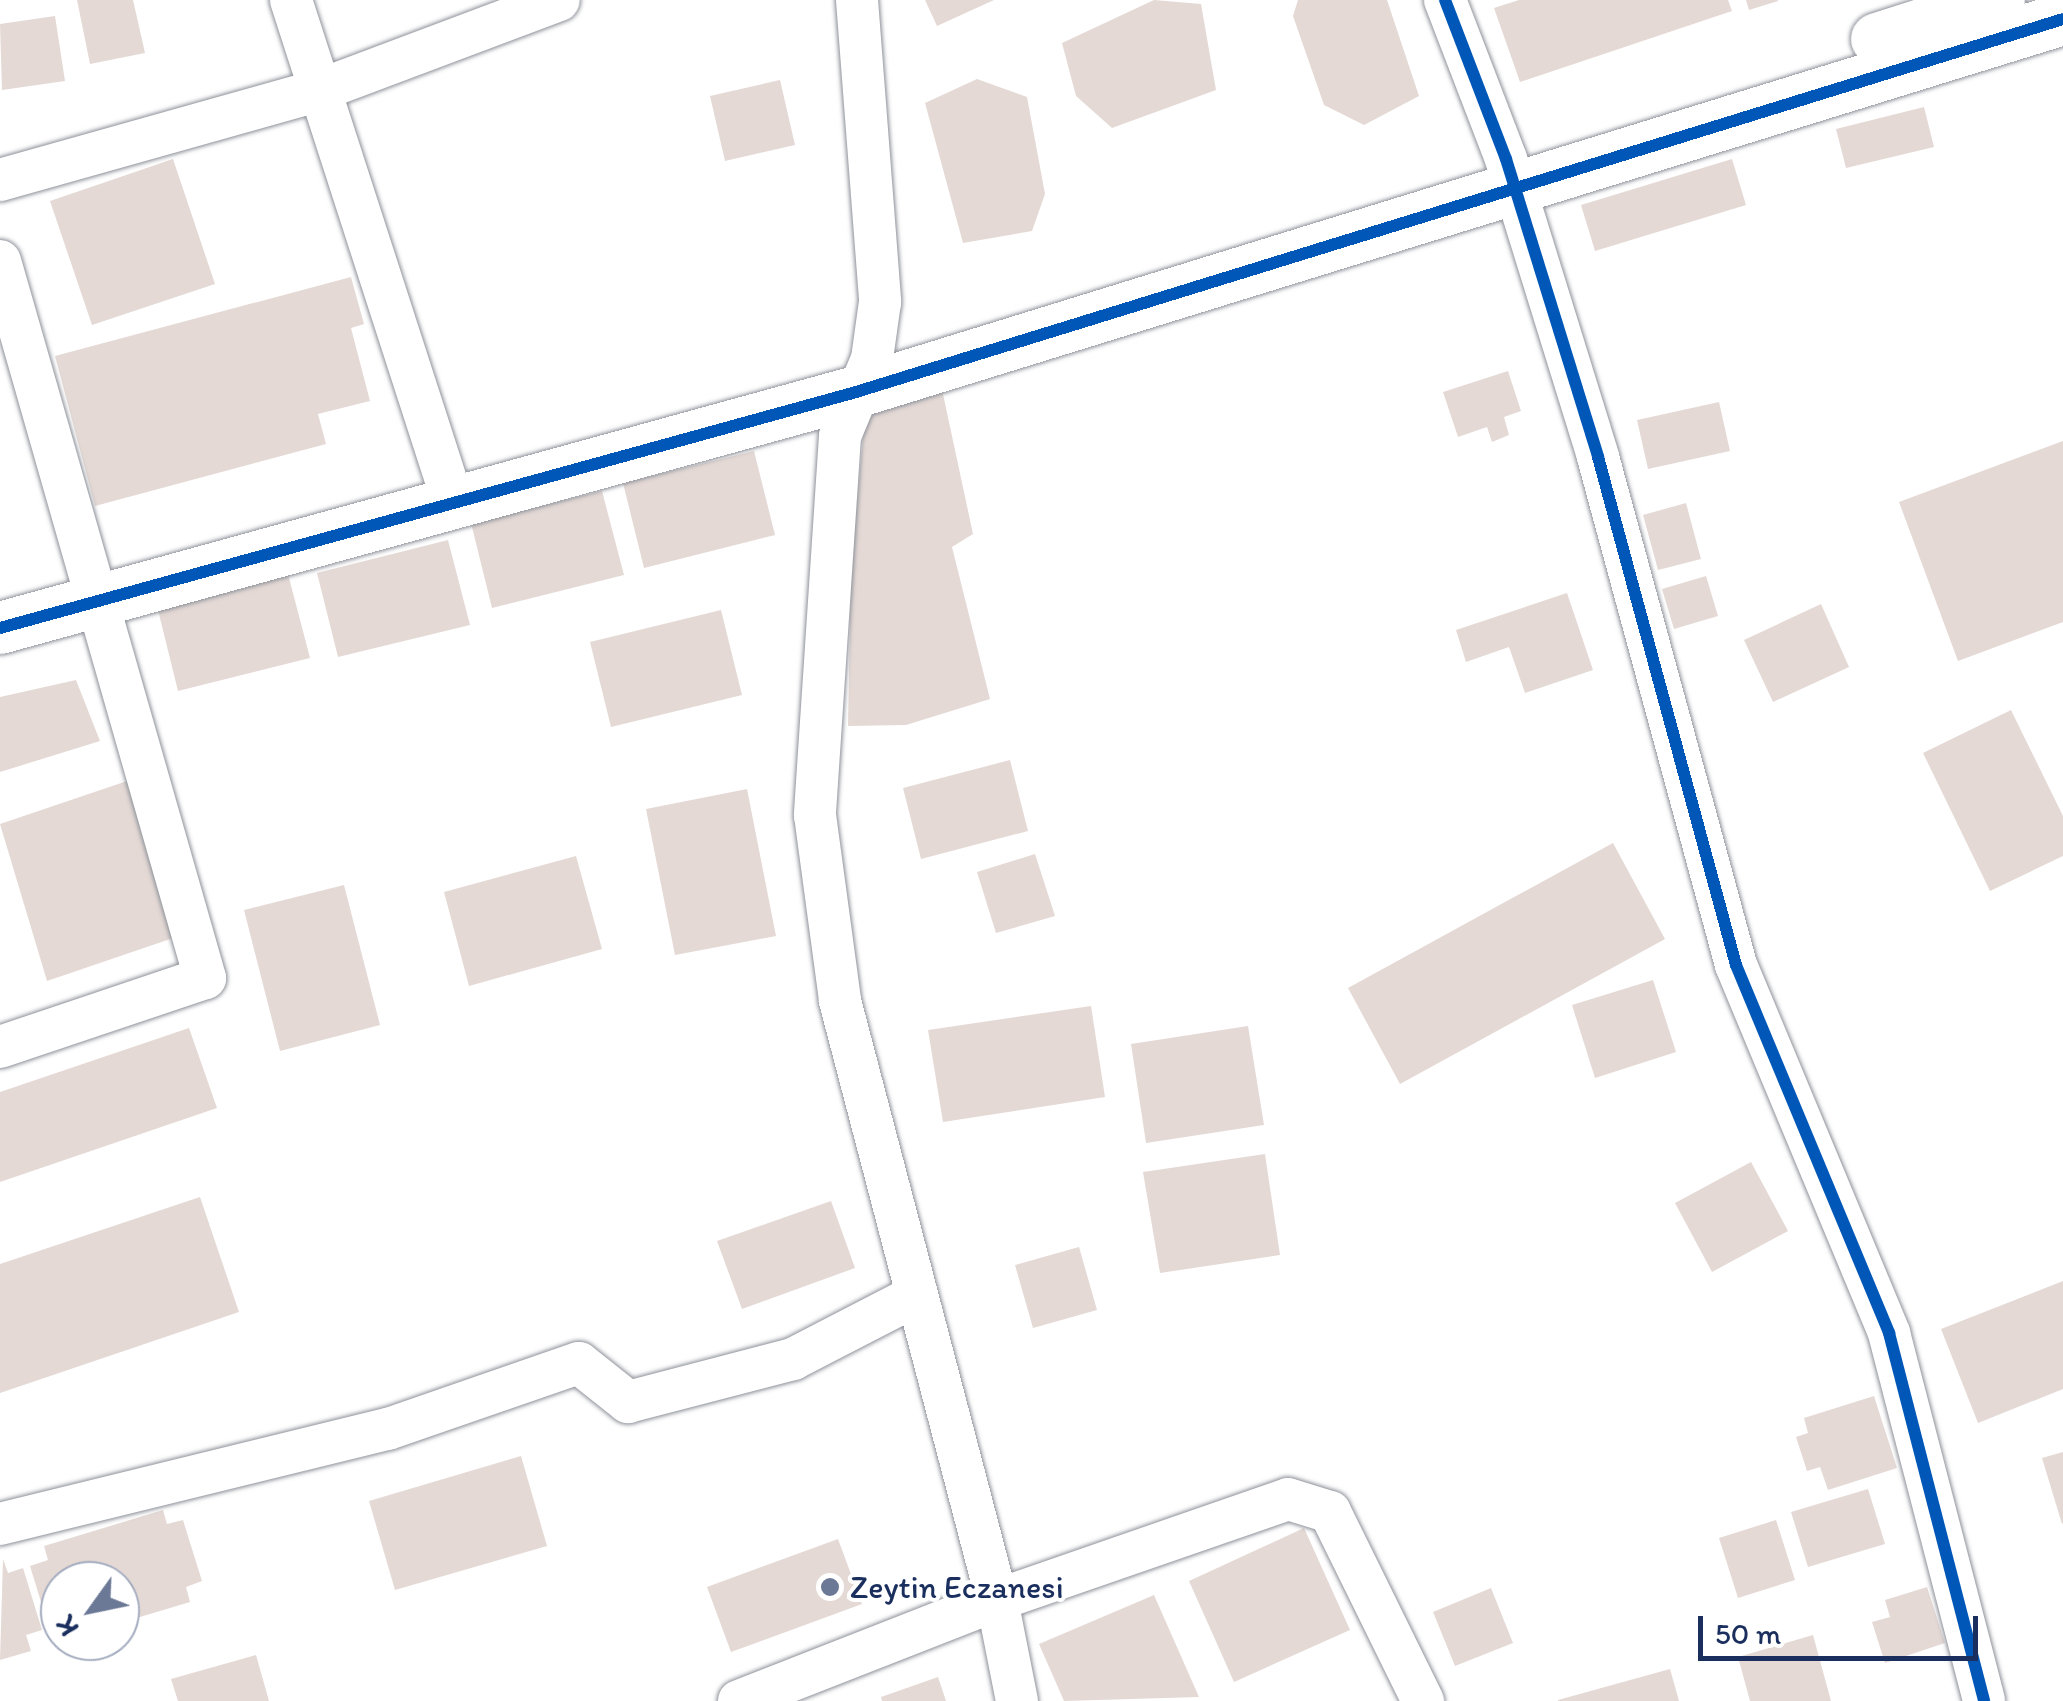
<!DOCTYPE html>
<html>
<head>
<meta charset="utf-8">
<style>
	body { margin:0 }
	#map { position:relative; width:2063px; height:1701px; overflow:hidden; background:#fff; font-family:Itim,sans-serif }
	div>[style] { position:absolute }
	.building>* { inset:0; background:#e4d9d5 }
	.roads { filter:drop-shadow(0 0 2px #8e929a) drop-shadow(0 0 2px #8e929a) }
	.minor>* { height:42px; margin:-21px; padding:0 21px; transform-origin:21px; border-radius:21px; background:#fff }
	.tertiary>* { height:52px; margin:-26px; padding:0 26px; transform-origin:26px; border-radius:26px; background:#fff }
	.cycleway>* { height:12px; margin:-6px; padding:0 6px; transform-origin:6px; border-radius:6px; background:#0057b8 }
	.dots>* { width:28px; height:28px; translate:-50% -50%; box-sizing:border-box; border:5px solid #fff; border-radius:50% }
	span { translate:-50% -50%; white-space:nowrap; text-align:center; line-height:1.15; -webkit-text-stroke:8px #fff; paint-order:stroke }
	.poi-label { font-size:32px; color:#1b2f5e }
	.left { translate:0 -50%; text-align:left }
	.north { position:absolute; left:40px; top:1561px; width:100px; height:100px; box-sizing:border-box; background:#fff; border:2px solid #a4acbf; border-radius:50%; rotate:237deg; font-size:28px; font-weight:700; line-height:40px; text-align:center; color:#1b2f5e }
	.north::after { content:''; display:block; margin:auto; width:35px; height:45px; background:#6b7896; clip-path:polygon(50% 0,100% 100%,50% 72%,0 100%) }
	.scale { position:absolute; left:1698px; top:1616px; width:280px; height:45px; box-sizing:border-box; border:5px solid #1b2f5e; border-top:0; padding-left:12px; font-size:30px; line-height:35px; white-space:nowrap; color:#1b2f5e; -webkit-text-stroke:8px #fff; paint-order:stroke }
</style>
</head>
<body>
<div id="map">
	<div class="building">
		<i style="clip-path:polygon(77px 0,133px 0,145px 53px,90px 64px)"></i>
		<i style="clip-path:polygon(925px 0,994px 0,937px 26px)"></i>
		<i style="clip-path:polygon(1154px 0,1201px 4px,1216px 90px,1112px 128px,1076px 96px,1062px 43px)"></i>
		<i style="clip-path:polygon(1298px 0,1387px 0,1419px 96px,1364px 125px,1324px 105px,1293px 16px)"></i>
		<i style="clip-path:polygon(1519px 0,1728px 0,1732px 11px,1520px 82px,1494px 8px)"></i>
		<i style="clip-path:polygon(1746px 0,1778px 0,1778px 1px,1749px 10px)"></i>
		<i style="clip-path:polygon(55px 16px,65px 81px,2px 90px,0 24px)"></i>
		<i style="clip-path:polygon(977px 79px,1027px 97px,1045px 194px,1032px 231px,963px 243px,925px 103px)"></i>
		<i style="clip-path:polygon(780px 80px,795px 145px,725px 161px,710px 96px)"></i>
		<i style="clip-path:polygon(1924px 107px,1934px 147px,1846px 168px,1836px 129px)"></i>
		<i style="clip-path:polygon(173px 159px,215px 284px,92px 325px,50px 201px)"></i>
		<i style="clip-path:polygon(1732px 159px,1746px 205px,1595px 251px,1581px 205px)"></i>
		<i style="clip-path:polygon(351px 277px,364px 324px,351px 328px,370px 401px,318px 414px,326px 444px,95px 506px,55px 356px)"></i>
		<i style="clip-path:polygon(1508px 371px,1521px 411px,1504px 417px,1509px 435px,1492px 442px,1487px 427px,1458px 437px,1443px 392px)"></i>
		<i style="clip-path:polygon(940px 380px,973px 534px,952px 547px,990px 699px,906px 725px,848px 726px,851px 569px,866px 405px)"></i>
		<i style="clip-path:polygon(1719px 402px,1730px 451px,1648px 469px,1637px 420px)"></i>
		<i style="clip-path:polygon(2063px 441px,2063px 622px,1958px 661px,1899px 502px)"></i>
		<i style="clip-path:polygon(754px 451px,775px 535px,644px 568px,623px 483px)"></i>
		<i style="clip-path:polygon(602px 491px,624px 575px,492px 608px,471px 523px)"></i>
		<i style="clip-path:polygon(1686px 503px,1701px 559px,1658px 570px,1643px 515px)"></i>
		<i style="clip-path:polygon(448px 540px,470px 625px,338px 657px,317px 573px)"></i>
		<i style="clip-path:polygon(288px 574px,310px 658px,178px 691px,157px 606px)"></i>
		<i style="clip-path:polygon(1706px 576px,1718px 616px,1674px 629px,1662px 589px)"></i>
		<i style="clip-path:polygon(1567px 593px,1593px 670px,1525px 693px,1509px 647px,1466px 662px,1456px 630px)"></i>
		<i style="clip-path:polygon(1821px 604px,1849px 667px,1773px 702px,1744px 640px)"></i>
		<i style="clip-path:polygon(721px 610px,742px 695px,611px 727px,590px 642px)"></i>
		<i style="clip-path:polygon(76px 680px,100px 741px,0 772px,0 697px)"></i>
		<i style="clip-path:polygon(2011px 710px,2063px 816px,2063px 856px,1990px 891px,1923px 753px)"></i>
		<i style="clip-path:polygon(1010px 760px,1028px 831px,921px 859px,903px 788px)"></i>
		<i style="clip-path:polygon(130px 780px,182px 935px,47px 981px,0 824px)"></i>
		<i style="clip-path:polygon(747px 789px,776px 936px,675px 955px,646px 809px)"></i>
		<i style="clip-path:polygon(1613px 843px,1665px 939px,1400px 1084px,1348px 988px)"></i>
		<i style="clip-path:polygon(1035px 854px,1055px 916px,996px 933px,977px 872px)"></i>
		<i style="clip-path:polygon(576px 856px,602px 949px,469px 986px,444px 892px)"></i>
		<i style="clip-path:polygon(344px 885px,380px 1025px,280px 1051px,244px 910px)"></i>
		<i style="clip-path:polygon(1653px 980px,1676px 1052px,1595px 1078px,1572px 1005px)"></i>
		<i style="clip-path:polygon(1091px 1006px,1105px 1097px,943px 1122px,928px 1030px)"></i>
		<i style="clip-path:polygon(1248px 1026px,1264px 1125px,1146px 1143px,1131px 1044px)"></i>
		<i style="clip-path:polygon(189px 1028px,217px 1108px,0 1182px,0 1092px)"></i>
		<i style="clip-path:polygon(1265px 1154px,1280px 1255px,1160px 1273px,1143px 1172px)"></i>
		<i style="clip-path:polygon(1751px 1162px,1788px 1231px,1712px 1272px,1675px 1203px)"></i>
		<i style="clip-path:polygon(200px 1197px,239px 1312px,0 1393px,0 1264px)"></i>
		<i style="clip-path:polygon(831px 1201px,855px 1268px,742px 1309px,717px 1241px)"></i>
		<i style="clip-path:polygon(1079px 1247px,1097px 1310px,1033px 1328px,1015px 1265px)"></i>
		<i style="clip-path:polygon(2063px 1281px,2063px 1389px,1978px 1423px,1941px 1329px)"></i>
		<i style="clip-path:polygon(1874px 1396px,1897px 1468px,1828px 1490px,1820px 1467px,1807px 1471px,1796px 1437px,1808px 1433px,1804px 1418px)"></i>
		<i style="clip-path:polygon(2063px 1452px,2063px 1523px,2062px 1524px,2042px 1458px)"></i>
		<i style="clip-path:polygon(521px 1456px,547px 1546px,395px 1590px,369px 1501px)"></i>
		<i style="clip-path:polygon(1868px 1489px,1885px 1544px,1808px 1567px,1791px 1512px)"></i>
		<i style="clip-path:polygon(163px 1510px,167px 1524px,183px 1520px,202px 1581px,186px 1587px,190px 1602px,120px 1623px,120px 1581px,60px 1581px,60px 1625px,49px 1628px,30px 1566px,48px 1560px,44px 1546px)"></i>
		<i style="clip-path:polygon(1776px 1520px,1795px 1580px,1738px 1598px,1719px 1538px)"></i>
		<i style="clip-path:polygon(1304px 1528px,1350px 1630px,1234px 1682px,1189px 1581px)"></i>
		<i style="clip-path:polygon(838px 1539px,862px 1604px,731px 1652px,707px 1587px)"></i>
		<i style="clip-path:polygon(3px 1559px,8px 1573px,23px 1568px,42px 1630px,26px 1635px,31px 1651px,0 1660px)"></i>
		<i style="clip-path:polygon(1927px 1587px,1945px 1643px,1885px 1663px,1872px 1622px,1890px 1617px,1885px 1600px)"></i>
		<i style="clip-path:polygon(1491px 1588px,1513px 1643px,1455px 1666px,1433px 1612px)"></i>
		<i style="clip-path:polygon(1154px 1595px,1199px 1697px,1064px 1701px,1039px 1644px)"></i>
		<i style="clip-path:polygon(1813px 1635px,1831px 1701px,1750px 1701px,1738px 1657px)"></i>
		<i style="clip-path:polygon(256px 1655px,269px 1701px,178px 1701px,171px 1679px)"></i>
		<i style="clip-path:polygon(1670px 1669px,1679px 1701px,1558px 1701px,1558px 1700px)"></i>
		<i style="clip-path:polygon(938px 1677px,946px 1701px,882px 1701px,881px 1697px)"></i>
	</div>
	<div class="roads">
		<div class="minor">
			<i style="left:857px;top:0;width:303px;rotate:85.6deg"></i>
			<i style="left:880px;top:302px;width:58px;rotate:98deg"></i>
			<i style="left:872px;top:359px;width:83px;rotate:112.6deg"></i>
			<i style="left:840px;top:436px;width:380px;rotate:93.8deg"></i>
			<i style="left:815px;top:815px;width:188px;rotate:82.3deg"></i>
			<i style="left:840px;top:1001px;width:619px;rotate:75.31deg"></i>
			<i style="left:997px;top:1600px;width:103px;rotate:78.8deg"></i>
			<i style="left:1445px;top:0;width:170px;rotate:69deg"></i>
			<i style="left:1506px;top:159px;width:312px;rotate:72.8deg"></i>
			<i style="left:1598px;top:457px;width:526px;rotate:74.8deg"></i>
			<i style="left:1736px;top:965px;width:399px;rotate:67.4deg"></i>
			<i style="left:1889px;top:1333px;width:380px;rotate:75.5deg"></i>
			<i style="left:0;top:180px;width:332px;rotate:-15.7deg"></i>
			<i style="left:320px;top:90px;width:95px;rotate:-107.9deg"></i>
			<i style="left:0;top:261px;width:746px;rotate:74.04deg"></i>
			<i style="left:205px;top:978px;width:216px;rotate:161.4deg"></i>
			<i style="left:445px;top:477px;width:407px;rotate:-107.9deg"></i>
			<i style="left:320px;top:90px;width:255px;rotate:-20.6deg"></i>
			<i style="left:0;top:1524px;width:399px;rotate:-13.8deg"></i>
			<i style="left:388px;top:1429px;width:202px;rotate:-19.1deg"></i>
			<i style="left:579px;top:1363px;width:63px;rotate:38.5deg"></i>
			<i style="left:628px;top:1402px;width:171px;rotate:-14.6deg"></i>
			<i style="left:793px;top:1359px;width:135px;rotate:-27.3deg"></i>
			<i style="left:739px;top:1701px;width:277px;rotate:-21.4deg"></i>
			<i style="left:997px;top:1600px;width:308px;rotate:-19.1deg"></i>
			<i style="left:1288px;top:1499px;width:44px;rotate:17.2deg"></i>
			<i style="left:1330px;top:1512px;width:211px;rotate:63.8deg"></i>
		</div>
		<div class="tertiary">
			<i style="left:1877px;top:39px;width:128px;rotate:-17.7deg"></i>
			<i style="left:0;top:628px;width:888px;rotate:-15.41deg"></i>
			<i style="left:856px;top:392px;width:1263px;rotate:-17.17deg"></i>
		</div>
	</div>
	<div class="cycleway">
		<i style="left:1445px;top:0;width:170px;rotate:69deg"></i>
		<i style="left:1506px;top:159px;width:312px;rotate:72.8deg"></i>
		<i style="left:1598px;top:457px;width:526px;rotate:74.8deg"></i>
		<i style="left:1736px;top:965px;width:399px;rotate:67.4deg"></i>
		<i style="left:1889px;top:1333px;width:380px;rotate:75.5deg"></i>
		<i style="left:0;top:628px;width:888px;rotate:-15.41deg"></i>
		<i style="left:856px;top:392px;width:1263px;rotate:-17.17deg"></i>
	</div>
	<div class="dots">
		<i style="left:830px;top:1587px;background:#6b7896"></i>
	</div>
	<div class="poi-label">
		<span class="left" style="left:850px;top:1587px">Zeytin Eczanesi</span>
	</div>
	<div class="north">K</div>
	<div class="scale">50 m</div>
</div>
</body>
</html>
